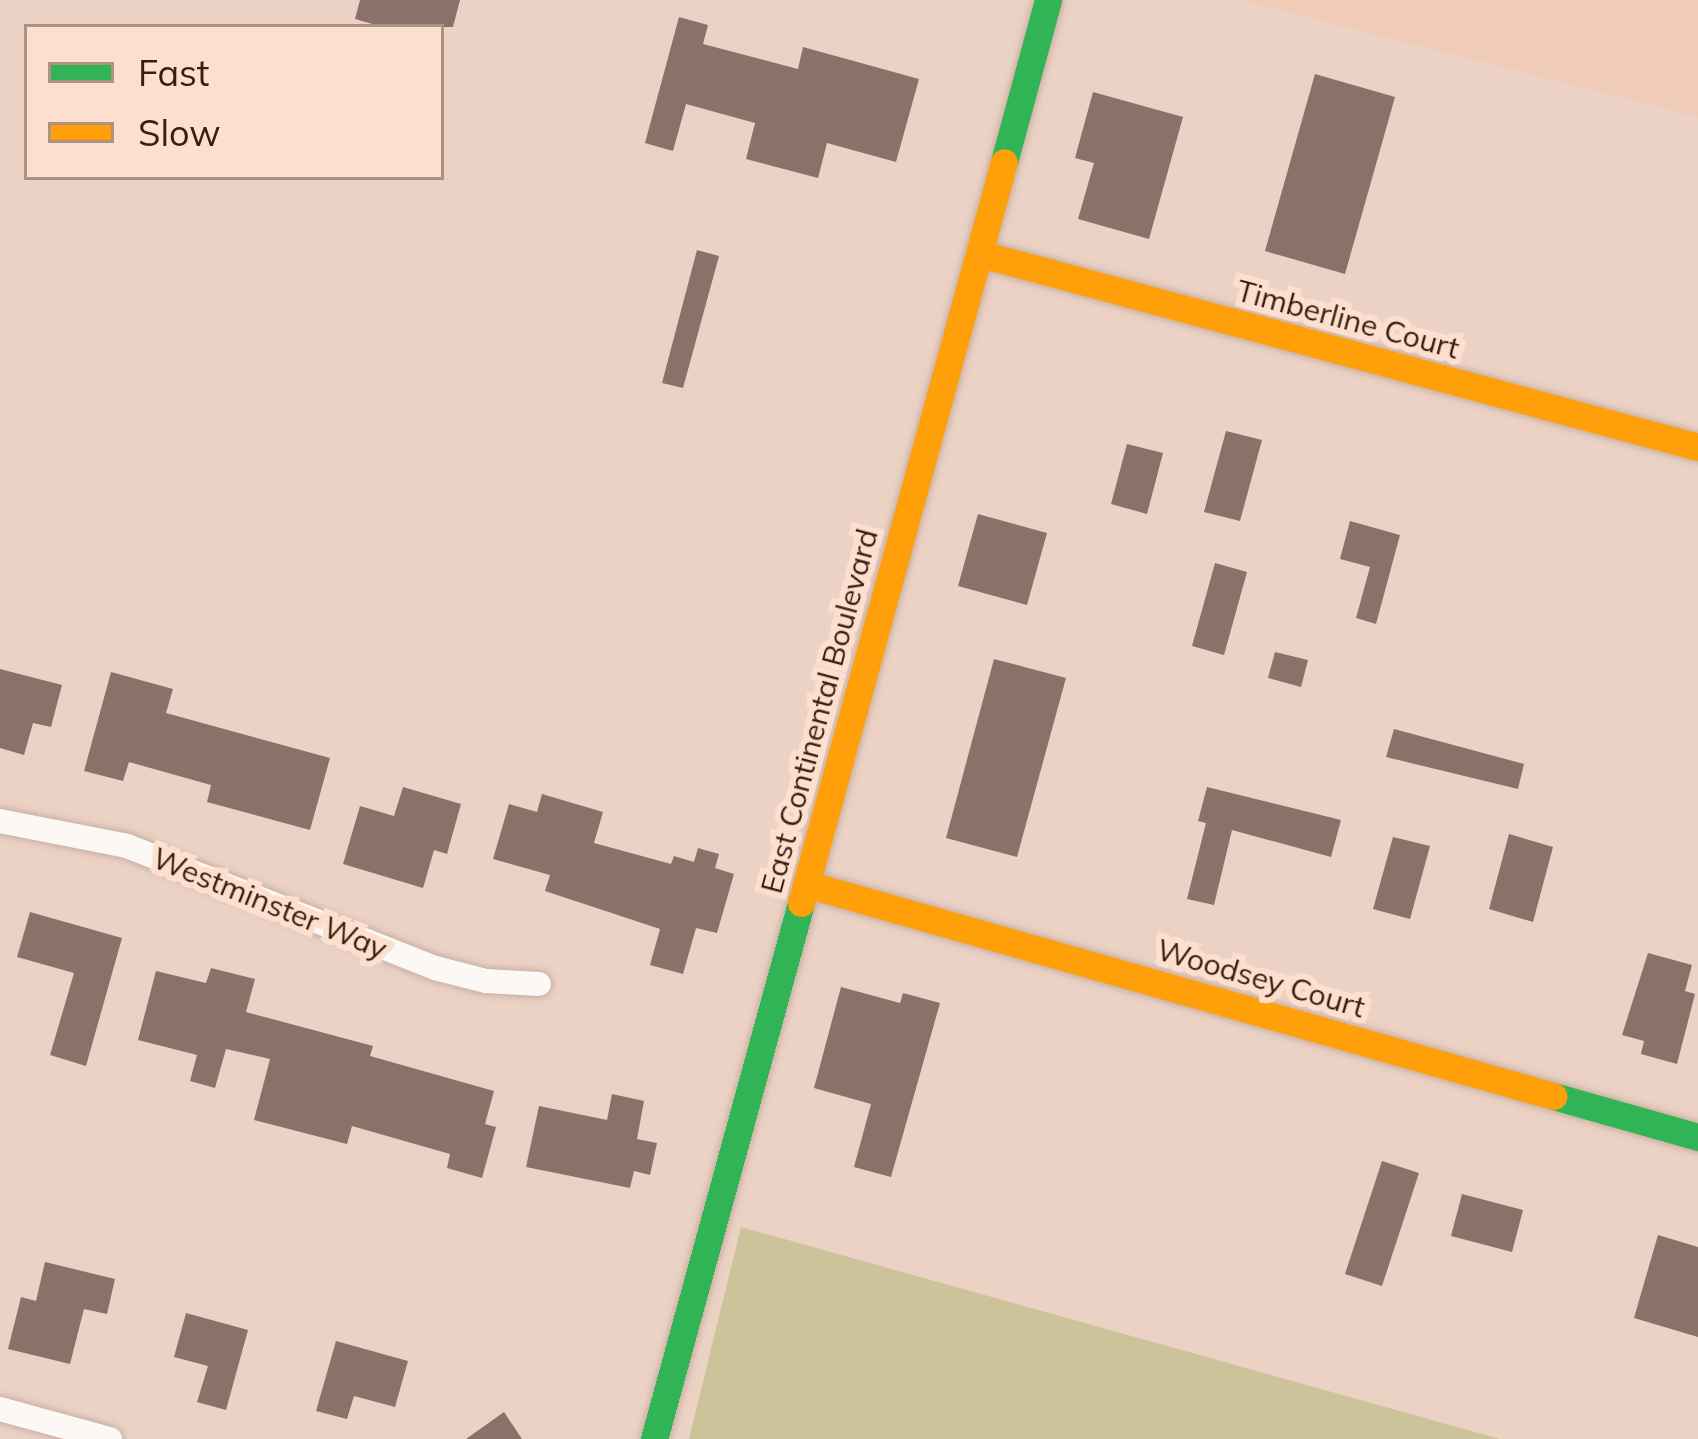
<!DOCTYPE html>
<html>
<head>
<meta charset="utf-8">
<style>
	body { margin:0 }
	#map { position:relative; width:1698px; height:1439px; overflow:hidden; background:#ebd2c5; font-family:Mulish,sans-serif }
	div>[style] { position:absolute }
	.built>* { inset:0; background:#f0cbb7 }
	.green>* { inset:0; background:#cdc39b }
	.building>* { inset:0; background:#8a726b }
	.roads { filter:drop-shadow(0 0 3px #c8b0a2) drop-shadow(0 0 3px #c8b0a2) }
	.street>* { height:24px; margin:-12px; padding:0 12px; transform-origin:12px; border-radius:12px; background:#fcf8f6 }
	.fast>* { height:27px; margin:-13.5px; padding:0 13.5px; transform-origin:13.5px; border-radius:13.5px; background:#30b455 }
	.slow>* { height:27px; margin:-13.5px; padding:0 13.5px; transform-origin:13.5px; border-radius:13.5px; background:#ff9f0a }
	span { translate:-50% -50%; white-space:nowrap; text-align:center; line-height:1.15; -webkit-text-stroke:12px #fcdfcf; paint-order:stroke }
	.street-label { font-size:30px; color:#391e0e }
	.legend { position:absolute; left:24px; top:24px; width:420px; height:156px; box-sizing:border-box; background:#fcdfcf; border:3px solid #ae9282; margin:0; padding:15px 21px; list-style:none; font-size:36px; color:#391e0e }
	.legend li { display:flex; align-items:center; gap:24px; height:60px }
	.legend b { width:60px; border:3px solid #ae9282 }
</style>
</head>
<body>
<div id="map">
	<div class="built">
		<i style="clip-path:polygon(1241px 0,1698px 0,1698px 117px)"></i>
	</div>
	<div class="green">
		<i style="clip-path:polygon(741px 1227px,1500px 1439px,689px 1439px)"></i>
	</div>
	<div class="building">
		<i style="clip-path:polygon(360px 0,460px 0,453px 27px,383px 27px,355px 19px)"></i>
		<i style="clip-path:polygon(679px 17px,708px 25px,703px 44px,798px 69px,803px 47px,919px 79px,896px 162px,827px 143px,818px 178px,746px 159px,755px 123px,686px 104px,673px 151px,645px 143px)"></i>
		<i style="clip-path:polygon(1315px 74px,1395px 97px,1345px 274px,1265px 251px)"></i>
		<i style="clip-path:polygon(1093px 92px,1183px 117px,1149px 239px,1078px 219px,1094px 163px,1075px 158px)"></i>
		<i style="clip-path:polygon(697px 250px,719px 256px,683px 388px,662px 383px)"></i>
		<i style="clip-path:polygon(1226px 431px,1262px 440px,1240px 521px,1204px 512px)"></i>
		<i style="clip-path:polygon(1127px 444px,1163px 453px,1147px 514px,1111px 504px)"></i>
		<i style="clip-path:polygon(978px 514px,1047px 533px,1027px 605px,958px 586px)"></i>
		<i style="clip-path:polygon(1350px 521px,1400px 535px,1376px 624px,1356px 618px,1370px 567px,1340px 559px)"></i>
		<i style="clip-path:polygon(1215px 563px,1247px 572px,1224px 655px,1192px 646px)"></i>
		<i style="clip-path:polygon(1275px 652px,1308px 660px,1301px 687px,1268px 678px)"></i>
		<i style="clip-path:polygon(994px 659px,1066px 678px,1017px 857px,946px 838px)"></i>
		<i style="clip-path:polygon(0 669px,62px 685px,51px 727px,33px 723px,24px 755px,0 748px)"></i>
		<i style="clip-path:polygon(111px 672px,173px 689px,166px 713px,330px 758px,310px 830px,207px 802px,211px 785px,129px 762px,123px 781px,84px 771px)"></i>
		<i style="clip-path:polygon(1394px 729px,1524px 764px,1518px 789px,1386px 757px)"></i>
		<i style="clip-path:polygon(403px 787px,461px 804px,447px 854px,434px 850px,423px 888px,343px 864px,360px 806px,394px 816px)"></i>
		<i style="clip-path:polygon(1207px 787px,1341px 820px,1331px 857px,1232px 830px,1214px 905px,1187px 899px,1206px 823px,1198px 821px)"></i>
		<i style="clip-path:polygon(542px 794px,603px 812px,594px 843px,671px 864px,674px 856px,694px 862px,698px 848px,719px 854px,715px 868px,734px 874px,717px 933px,696px 928px,683px 974px,650px 965px,660px 929px,545px 891px,550px 875px,493px 859px,509px 804px,537px 812px)"></i>
		<i style="clip-path:polygon(1509px 834px,1553px 847px,1533px 922px,1489px 909px)"></i>
		<i style="clip-path:polygon(1393px 837px,1430px 846px,1410px 919px,1373px 909px)"></i>
		<i style="clip-path:polygon(30px 912px,122px 938px,86px 1066px,50px 1055px,74px 973px,17px 957px)"></i>
		<i style="clip-path:polygon(1648px 953px,1692px 965px,1685px 991px,1695px 994px,1677px 1064px,1641px 1054px,1644px 1041px,1622px 1035px)"></i>
		<i style="clip-path:polygon(211px 968px,255px 979px,246px 1012px,373px 1046px,370px 1056px,494px 1091px,485px 1124px,496px 1127px,482px 1178px,447px 1168px,450px 1154px,352px 1126px,347px 1144px,254px 1120px,270px 1059px,226px 1049px,215px 1088px,190px 1081px,197px 1055px,138px 1040px,156px 971px,206px 983px)"></i>
		<i style="clip-path:polygon(841px 987px,900px 1003px,903px 993px,940px 1003px,891px 1177px,854px 1167px,871px 1104px,814px 1088px)"></i>
		<i style="clip-path:polygon(612px 1094px,644px 1101px,637px 1139px,657px 1143px,650px 1175px,634px 1171px,630px 1188px,526px 1167px,539px 1106px,607px 1120px)"></i>
		<i style="clip-path:polygon(1382px 1161px,1419px 1173px,1382px 1286px,1345px 1274px)"></i>
		<i style="clip-path:polygon(1462px 1194px,1523px 1210px,1512px 1252px,1451px 1236px)"></i>
		<i style="clip-path:polygon(1658px 1235px,1698px 1247px,1698px 1337px,1634px 1318px)"></i>
		<i style="clip-path:polygon(45px 1262px,115px 1279px,107px 1314px,84px 1309px,70px 1364px,8px 1349px,21px 1297px,36px 1301px)"></i>
		<i style="clip-path:polygon(186px 1313px,248px 1330px,226px 1410px,197px 1402px,208px 1366px,174px 1357px)"></i>
		<i style="clip-path:polygon(336px 1341px,408px 1361px,395px 1407px,354px 1396px,347px 1419px,316px 1411px)"></i>
		<i style="clip-path:polygon(504px 1412px,522px 1439px,466px 1439px)"></i>
	</div>
	<div class="roads">
		<div class="street">
			<i style="left:0;top:821px;width:129px;rotate:11.1deg"></i>
			<i style="left:127px;top:846px;width:331px;rotate:21.6deg"></i>
			<i style="left:435px;top:968px;width:53px;rotate:14.3deg"></i>
			<i style="left:486px;top:981px;width:53px;rotate:3.2deg"></i>
			<i style="left:0;top:1409px;width:114px;rotate:15.3deg"></i>
		</div>
		<div class="fast">
			<i style="left:1004px;top:162px;width:168px;rotate:-74.8deg"></i>
			<i style="left:1553px;top:1096px;width:151px;rotate:15.8deg"></i>
			<i style="left:654px;top:1439px;width:556px;rotate:-74.66deg"></i>
		</div>
		<div class="slow">
			<i style="left:981px;top:254px;width:743px;rotate:15.07deg"></i>
			<i style="left:806px;top:884px;width:777px;rotate:15.84deg"></i>
			<i style="left:801px;top:903px;width:768px;rotate:-74.68deg"></i>
		</div>
	</div>
	<div class="street-label">
		<span style="left:1348px;top:319px;rotate:15deg">Timberline Court</span>
		<span style="left:819px;top:711px;rotate:-75deg">East Continental Boulevard</span>
		<span style="left:270px;top:903px;rotate:22deg">Westminster Way</span>
		<span style="left:1261px;top:978px;rotate:16deg">Woodsey Court</span>
	</div>
	<ul class="legend">
	<li><b style="height:15px;background:#30b455"></b>Fast</li>
	<li><b style="height:15px;background:#ff9f0a"></b>Slow</li>
	</ul>
</div>
</body>
</html>
